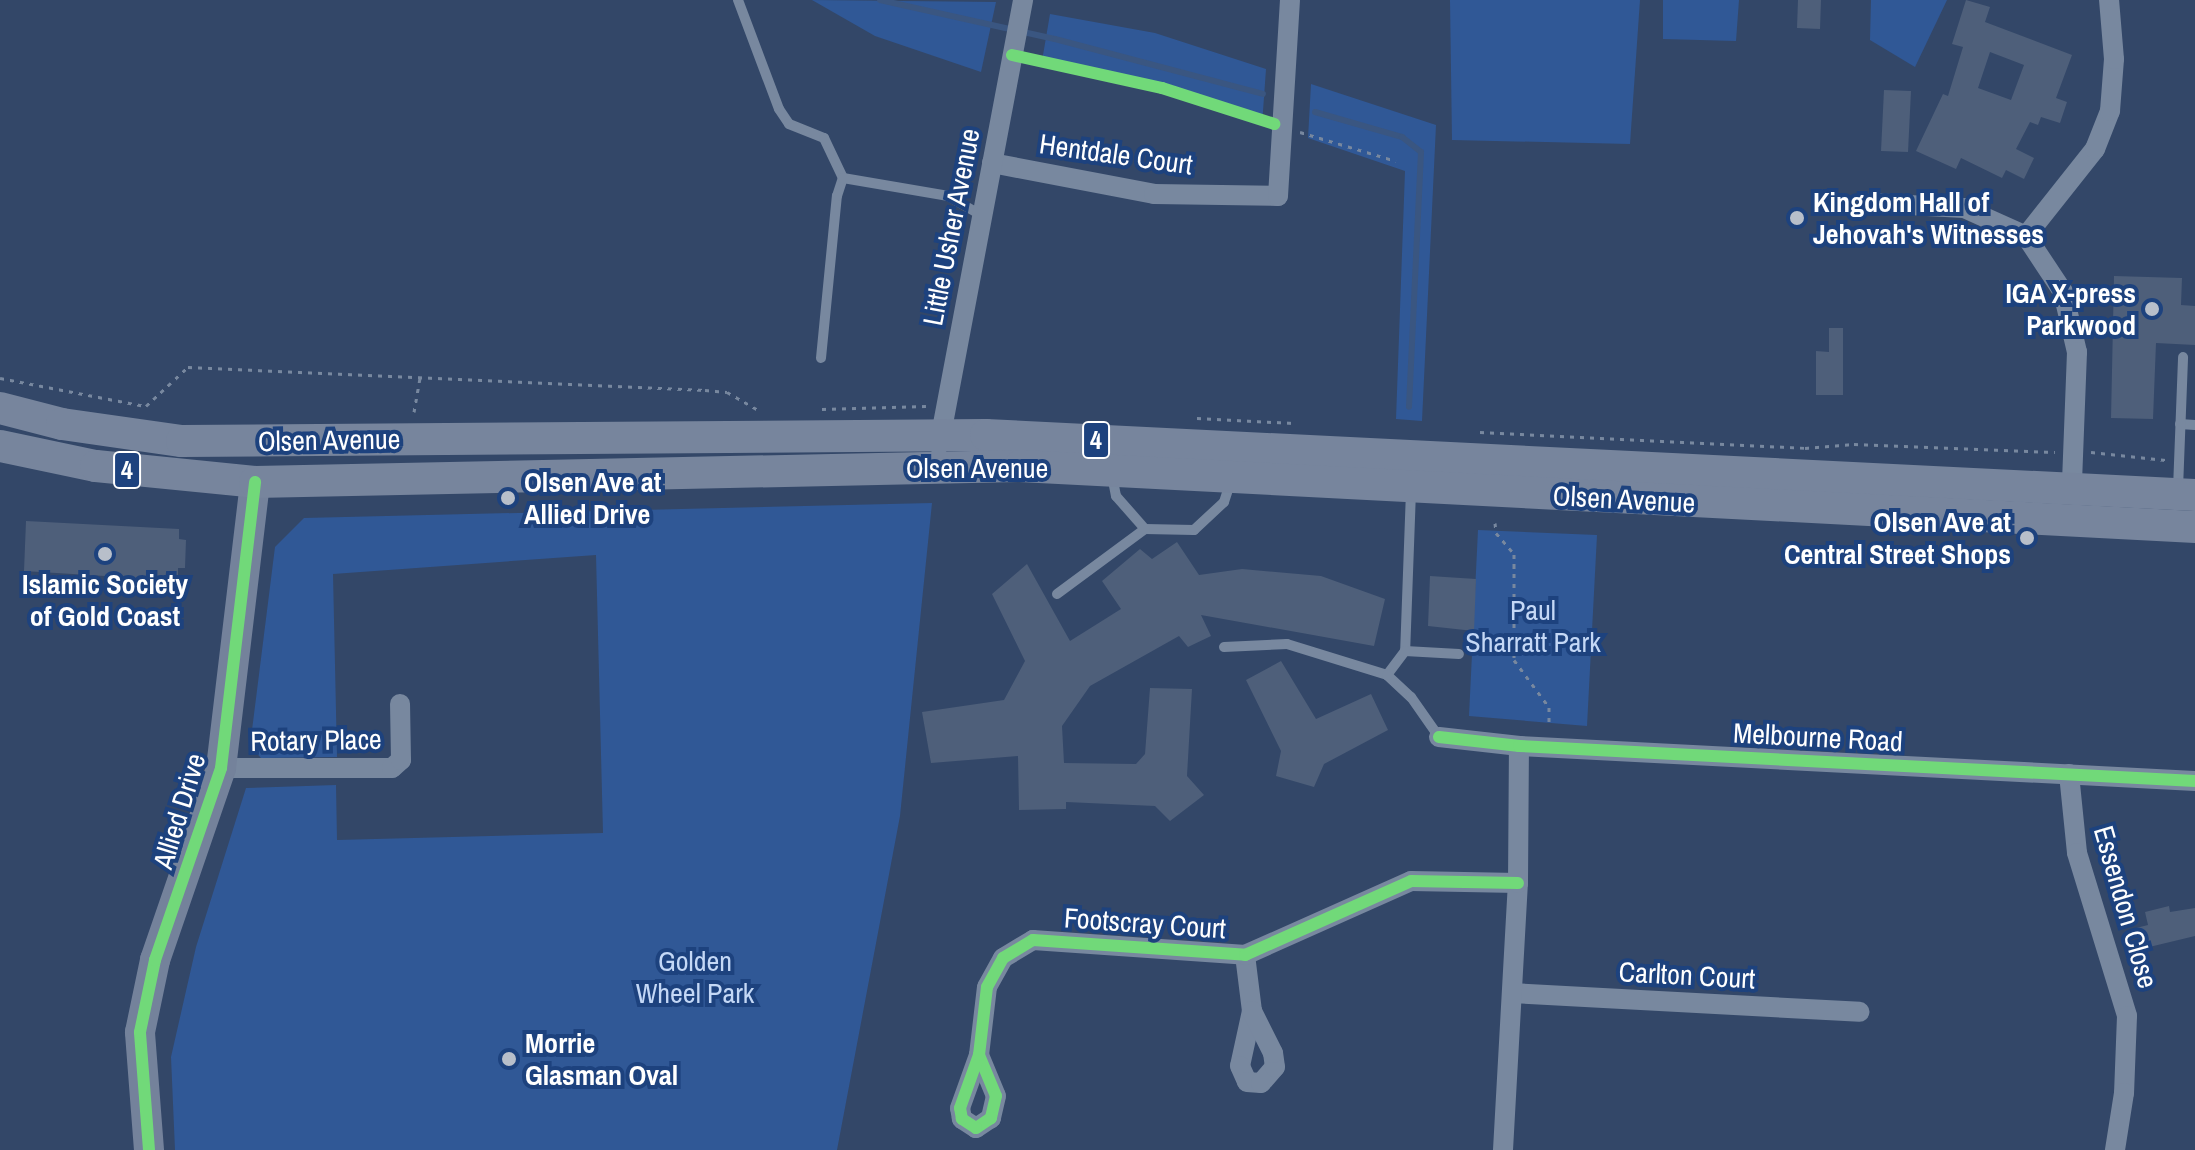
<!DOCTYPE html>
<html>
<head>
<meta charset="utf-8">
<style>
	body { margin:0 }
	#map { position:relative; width:2195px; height:1150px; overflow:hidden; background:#334768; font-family:"Archivo Narrow",sans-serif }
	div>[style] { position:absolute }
	.green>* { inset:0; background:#305896 }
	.stream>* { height:6px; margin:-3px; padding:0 3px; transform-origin:3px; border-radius:3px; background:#3a5681 }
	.building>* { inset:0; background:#4e5f7a }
	.path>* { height:3px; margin-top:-1.5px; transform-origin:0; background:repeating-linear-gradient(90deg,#78889f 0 4px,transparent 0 10px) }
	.lane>* { height:10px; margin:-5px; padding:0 5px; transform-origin:5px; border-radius:5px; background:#78889f }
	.street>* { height:20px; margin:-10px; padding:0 10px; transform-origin:10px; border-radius:10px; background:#78889f }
	.secondary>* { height:30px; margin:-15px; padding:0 15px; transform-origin:15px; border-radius:15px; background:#74829b }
	.primary>* { height:32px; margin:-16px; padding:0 16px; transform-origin:16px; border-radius:16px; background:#77859d }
	.cycleway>* { height:12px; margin:-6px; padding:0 6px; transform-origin:6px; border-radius:6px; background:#71d979 }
	.dots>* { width:22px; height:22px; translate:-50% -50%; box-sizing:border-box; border:4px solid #1d427e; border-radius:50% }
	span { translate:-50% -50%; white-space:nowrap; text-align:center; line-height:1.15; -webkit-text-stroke:8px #1d427e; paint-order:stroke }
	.shield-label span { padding:2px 6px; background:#1d427e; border:2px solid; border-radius:6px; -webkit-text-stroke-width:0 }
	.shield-label { font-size:26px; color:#fff; font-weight:700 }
	.street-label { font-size:28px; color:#fff }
	.poi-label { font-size:28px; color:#fff; font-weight:700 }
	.left { translate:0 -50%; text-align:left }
	.right { translate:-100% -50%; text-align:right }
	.park-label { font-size:28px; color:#c4d8f6 }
</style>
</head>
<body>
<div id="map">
	<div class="green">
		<i style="clip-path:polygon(812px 0,996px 2px,981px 72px,875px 36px)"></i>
		<i style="clip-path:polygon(1450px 0,1640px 0,1630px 144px,1452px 140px)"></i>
		<i style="clip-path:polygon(1663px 0,1739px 0,1736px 41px,1663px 39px)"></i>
		<i style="clip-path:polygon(1871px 0,1947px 0,1915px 67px,1870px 40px)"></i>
		<i style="clip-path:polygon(1050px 14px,1155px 33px,1266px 69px,1262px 125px,1159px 91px,1041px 67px)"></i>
		<i style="clip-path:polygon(1311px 84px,1436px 125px,1422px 421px,1396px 419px,1405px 171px,1308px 138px)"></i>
		<i style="clip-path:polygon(932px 503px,900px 816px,837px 1150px,175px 1150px,171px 1057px,196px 947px,246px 788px,336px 785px,337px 840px,603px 833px,596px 555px,333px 574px,337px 757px,261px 758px,250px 746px,275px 547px,304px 518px)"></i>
		<i style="clip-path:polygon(1478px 530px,1597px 535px,1587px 726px,1469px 716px)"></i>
	</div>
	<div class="stream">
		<i style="left:880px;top:0;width:179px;rotate:12.6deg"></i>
		<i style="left:1055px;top:39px;width:215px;rotate:14.8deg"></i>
		<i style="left:1315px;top:112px;width:91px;rotate:16deg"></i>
		<i style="left:1402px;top:137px;width:24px;rotate:38deg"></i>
		<i style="left:1421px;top:152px;width:255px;rotate:92.7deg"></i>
	</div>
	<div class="building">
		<i style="clip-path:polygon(1798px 0,1821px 0,1820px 29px,1797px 28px)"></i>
		<i style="clip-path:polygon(evenodd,1966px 0,1990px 7px,1985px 22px,2072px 55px,2056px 98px,2067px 102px,2060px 123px,2041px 117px,2038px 125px,2030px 122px,2016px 149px,2034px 158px,2024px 179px,2006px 170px,2002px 178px,1961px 158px,1956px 169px,1916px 151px,1943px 94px,1948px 96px,1963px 47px,1952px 44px,1966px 0,1990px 52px,2024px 65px,2011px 100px,1978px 88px,1990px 52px)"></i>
		<i style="clip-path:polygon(1884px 90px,1911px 91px,1908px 152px,1881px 151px)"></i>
		<i style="clip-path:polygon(2114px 276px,2182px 278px,2181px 305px,2195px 306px,2195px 345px,2156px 343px,2153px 419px,2111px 418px)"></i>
		<i style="clip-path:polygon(1829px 328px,1843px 328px,1843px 395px,1816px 395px,1816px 351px,1829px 352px)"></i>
		<i style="clip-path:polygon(26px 521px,179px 529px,179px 539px,186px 540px,185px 568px,178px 568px,178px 578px,153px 579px,24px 571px)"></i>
		<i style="clip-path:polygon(1177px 542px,1199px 575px,1242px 569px,1321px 576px,1385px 599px,1374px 646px,1201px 615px,1211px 636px,1188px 647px,1179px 636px,1090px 686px,1062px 726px,1064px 763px,1136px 764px,1145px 754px,1150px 688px,1192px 689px,1187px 776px,1204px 795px,1170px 821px,1155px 806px,1066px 802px,1066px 809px,1019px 810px,1018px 756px,931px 763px,922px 712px,1004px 700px,1025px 661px,992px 594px,1027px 564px,1070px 641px,1121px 609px,1102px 581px,1140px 549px,1152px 559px)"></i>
		<i style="clip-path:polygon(1430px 576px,1476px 579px,1474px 631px,1428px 626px)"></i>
		<i style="clip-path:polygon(1281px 661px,1316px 719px,1371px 694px,1388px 730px,1324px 764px,1314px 787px,1276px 776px,1281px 751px,1246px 680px)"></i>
		<i style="clip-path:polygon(2169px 906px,2170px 912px,2195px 908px,2195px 936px,2141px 949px,2136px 928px,2148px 925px,2145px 912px)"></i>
	</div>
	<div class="path">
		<i style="left:1300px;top:132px;width:100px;rotate:16.8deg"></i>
		<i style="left:0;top:378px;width:149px;rotate:10.9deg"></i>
		<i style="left:146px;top:406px;width:57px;rotate:-42.9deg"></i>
		<i style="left:188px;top:367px;width:518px;rotate:2.55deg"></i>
		<i style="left:705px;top:390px;width:22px;rotate:5deg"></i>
		<i style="left:727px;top:392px;width:36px;rotate:30deg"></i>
		<i style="left:822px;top:409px;width:104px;rotate:-1.7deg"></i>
		<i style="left:414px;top:412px;width:36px;rotate:-80deg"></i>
		<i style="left:1197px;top:418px;width:97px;rotate:3deg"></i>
		<i style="left:1480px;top:432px;width:325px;rotate:2.8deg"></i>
		<i style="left:1805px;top:448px;width:49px;rotate:-4.7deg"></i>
		<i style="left:1854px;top:444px;width:201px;rotate:2.3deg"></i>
		<i style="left:2091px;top:452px;width:75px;rotate:6.1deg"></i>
		<i style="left:1495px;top:523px;width:10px;rotate:84deg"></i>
		<i style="left:1496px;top:533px;width:28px;rotate:49deg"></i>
		<i style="left:1514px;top:554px;width:106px;rotate:90deg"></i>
		<i style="left:1514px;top:660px;width:59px;rotate:53.3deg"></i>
		<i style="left:1549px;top:707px;width:20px;rotate:90deg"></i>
	</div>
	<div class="lane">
		<i style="left:738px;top:0;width:116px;rotate:69.4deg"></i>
		<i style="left:779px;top:109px;width:18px;rotate:56deg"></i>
		<i style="left:789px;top:124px;width:38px;rotate:22deg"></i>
		<i style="left:824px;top:138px;width:44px;rotate:64.6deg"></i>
		<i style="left:821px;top:358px;width:163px;rotate:-84.4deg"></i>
		<i style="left:837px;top:196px;width:19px;rotate:-72deg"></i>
		<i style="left:843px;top:178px;width:107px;rotate:9.7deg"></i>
		<i style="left:948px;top:196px;width:38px;rotate:30deg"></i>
		<i style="left:2180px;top:424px;width:15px;rotate:4deg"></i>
		<i style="left:2178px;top:489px;width:132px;rotate:-87.8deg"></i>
		<i style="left:1411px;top:491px;width:160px;rotate:92.1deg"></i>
		<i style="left:1405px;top:651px;width:54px;rotate:3.2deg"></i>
		<i style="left:1145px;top:529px;width:49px;rotate:1.2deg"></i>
		<i style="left:1194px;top:530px;width:41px;rotate:-43deg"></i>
		<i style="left:1224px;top:502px;width:23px;rotate:-72deg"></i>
		<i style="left:1057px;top:594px;width:109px;rotate:-36.5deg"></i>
		<i style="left:1145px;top:529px;width:44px;rotate:-131.3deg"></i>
		<i style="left:1116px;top:496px;width:20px;rotate:-101deg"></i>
		<i style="left:1224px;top:647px;width:63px;rotate:-2.7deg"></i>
		<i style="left:1287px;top:644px;width:105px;rotate:17.2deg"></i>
		<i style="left:1387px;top:675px;width:30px;rotate:-53deg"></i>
		<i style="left:1387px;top:675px;width:33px;rotate:43deg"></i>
		<i style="left:1411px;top:697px;width:49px;rotate:55deg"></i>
	</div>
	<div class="street">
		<i style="left:992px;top:163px;width:165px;rotate:10.8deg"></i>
		<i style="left:1154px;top:194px;width:124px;rotate:0.9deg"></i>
		<i style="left:1278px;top:196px;width:196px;rotate:-86.5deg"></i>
		<i style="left:1872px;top:203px;width:92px;rotate:3.1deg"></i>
		<i style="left:1964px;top:208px;width:68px;rotate:24.3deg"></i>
		<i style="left:2026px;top:236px;width:67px;rotate:56.5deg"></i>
		<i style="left:2063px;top:292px;width:62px;rotate:76.9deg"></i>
		<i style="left:2077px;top:352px;width:133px;rotate:92.2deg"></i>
		<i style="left:2026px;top:236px;width:111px;rotate:-51.6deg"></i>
		<i style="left:2095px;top:149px;width:41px;rotate:-68.5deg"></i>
		<i style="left:2110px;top:111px;width:52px;rotate:-85.6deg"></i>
		<i style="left:2114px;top:59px;width:59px;rotate:-94.8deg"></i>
		<i style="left:939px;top:445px;width:453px;rotate:-79.3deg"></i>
		<i style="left:1439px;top:737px;width:81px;rotate:6.4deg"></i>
		<i style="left:1519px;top:746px;width:677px;rotate:2.96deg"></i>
		<i style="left:221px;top:768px;width:171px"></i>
		<i style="left:392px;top:768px;width:12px;rotate:-42deg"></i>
		<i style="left:401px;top:760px;width:56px;rotate:-91deg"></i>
		<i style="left:2069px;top:774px;width:79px;rotate:84.2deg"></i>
		<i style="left:2077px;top:853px;width:170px;rotate:72.9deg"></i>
		<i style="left:2127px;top:1016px;width:77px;rotate:92.2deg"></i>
		<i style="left:2124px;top:1093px;width:58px;rotate:99deg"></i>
		<i style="left:1245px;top:955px;width:56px;rotate:82.9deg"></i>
		<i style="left:1252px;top:1011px;width:56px;rotate:102.3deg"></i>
		<i style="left:1240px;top:1066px;width:17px;rotate:66deg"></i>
		<i style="left:1247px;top:1082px;width:14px;rotate:4deg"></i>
		<i style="left:1261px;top:1083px;width:21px;rotate:-49deg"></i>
		<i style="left:1275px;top:1067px;width:14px;rotate:-98deg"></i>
		<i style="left:1273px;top:1053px;width:47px;rotate:-116.6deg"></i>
		<i style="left:1512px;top:993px;width:348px;rotate:3.1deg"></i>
		<i style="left:979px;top:1055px;width:44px;rotate:67.5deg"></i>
		<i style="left:996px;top:1096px;width:23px;rotate:103deg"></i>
		<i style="left:991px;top:1118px;width:18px;rotate:146deg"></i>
		<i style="left:976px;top:1128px;width:17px;rotate:-147deg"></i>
		<i style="left:962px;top:1119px;width:11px;rotate:-100deg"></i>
		<i style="left:960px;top:1108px;width:56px;rotate:-70.3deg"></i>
		<i style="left:979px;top:1055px;width:68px;rotate:-83.3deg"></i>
		<i style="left:987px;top:987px;width:33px;rotate:-61deg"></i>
		<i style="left:1003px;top:958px;width:35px;rotate:-31deg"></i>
		<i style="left:1033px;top:940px;width:213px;rotate:4deg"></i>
		<i style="left:1245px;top:955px;width:182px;rotate:-24deg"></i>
		<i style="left:1411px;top:881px;width:107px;rotate:1.1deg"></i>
		<i style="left:1503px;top:1150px;width:267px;rotate:-86.8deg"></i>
		<i style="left:1518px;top:883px;width:137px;rotate:-89.6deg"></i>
	</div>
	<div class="secondary">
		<i style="left:149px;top:1150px;width:118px;rotate:-94.4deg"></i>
		<i style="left:140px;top:1032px;width:74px;rotate:-78.2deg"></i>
		<i style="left:155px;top:960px;width:203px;rotate:-71deg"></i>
		<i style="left:221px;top:768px;width:288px;rotate:-83.2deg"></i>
	</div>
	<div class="primary">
		<i style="left:0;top:408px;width:64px;rotate:14.5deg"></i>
		<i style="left:62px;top:424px;width:121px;rotate:8.1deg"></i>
		<i style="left:182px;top:441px;width:804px;rotate:-0.43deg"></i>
		<i style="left:986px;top:435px;width:1210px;rotate:2.84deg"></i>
		<i style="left:0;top:446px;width:98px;rotate:11.8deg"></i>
		<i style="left:96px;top:466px;width:160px;rotate:5.7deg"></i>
		<i style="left:255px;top:482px;width:765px;rotate:-1.2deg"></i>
		<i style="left:1020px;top:466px;width:1177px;rotate:2.97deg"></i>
	</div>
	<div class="cycleway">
		<i style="left:1012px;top:55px;width:154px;rotate:12.4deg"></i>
		<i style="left:1162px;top:88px;width:118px;rotate:17.8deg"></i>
		<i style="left:1439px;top:737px;width:81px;rotate:6.4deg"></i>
		<i style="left:1519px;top:746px;width:677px;rotate:2.96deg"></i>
		<i style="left:979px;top:1055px;width:44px;rotate:67.5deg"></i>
		<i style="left:996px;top:1096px;width:23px;rotate:103deg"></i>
		<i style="left:991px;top:1118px;width:18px;rotate:146deg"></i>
		<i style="left:976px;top:1128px;width:17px;rotate:-147deg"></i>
		<i style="left:962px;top:1119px;width:11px;rotate:-100deg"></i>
		<i style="left:960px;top:1108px;width:56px;rotate:-70.3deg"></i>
		<i style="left:979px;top:1055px;width:68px;rotate:-83.3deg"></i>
		<i style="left:987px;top:987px;width:33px;rotate:-61deg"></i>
		<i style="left:1003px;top:958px;width:35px;rotate:-31deg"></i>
		<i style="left:1033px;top:940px;width:213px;rotate:4deg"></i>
		<i style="left:1245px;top:955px;width:182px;rotate:-24deg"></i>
		<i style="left:1411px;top:881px;width:107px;rotate:1.1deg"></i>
		<i style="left:149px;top:1150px;width:118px;rotate:-94.4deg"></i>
		<i style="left:140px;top:1032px;width:74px;rotate:-78.2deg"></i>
		<i style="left:155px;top:960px;width:203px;rotate:-71deg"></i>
		<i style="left:221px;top:768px;width:288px;rotate:-83.2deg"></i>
	</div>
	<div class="dots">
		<i style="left:1797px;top:218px;background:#b8bfca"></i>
		<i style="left:2152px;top:309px;background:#b8bfca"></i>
		<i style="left:508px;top:498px;background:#b8bfca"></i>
		<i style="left:2027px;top:538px;background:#b8bfca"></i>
		<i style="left:105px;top:554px;background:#b8bfca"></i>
		<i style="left:509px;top:1059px;background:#b8bfca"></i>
	</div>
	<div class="shield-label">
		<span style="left:1096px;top:440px">4</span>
		<span style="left:127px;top:470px">4</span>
	</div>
	<div class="street-label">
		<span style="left:1116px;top:154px;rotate:8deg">Hentdale Court</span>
		<span style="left:951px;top:227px;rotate:-79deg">Little Usher Avenue</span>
		<span style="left:329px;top:440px;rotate:-1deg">Olsen Avenue</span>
		<span style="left:977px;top:468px">Olsen Avenue</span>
		<span style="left:1624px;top:499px;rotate:3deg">Olsen Avenue</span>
		<span style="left:1818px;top:737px;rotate:3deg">Melbourne Road</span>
		<span style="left:316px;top:740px;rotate:-1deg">Rotary Place</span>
		<span style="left:179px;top:811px;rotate:-73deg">Allied Drive</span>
		<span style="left:2126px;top:907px;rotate:74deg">Essendon Close</span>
		<span style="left:1145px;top:923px;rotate:4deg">Footscray Court</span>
		<span style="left:1687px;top:975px;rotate:3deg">Carlton Court</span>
	</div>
	<div class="poi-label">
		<span class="left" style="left:1813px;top:218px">Kingdom Hall of<br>Jehovah's Witnesses</span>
		<span class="right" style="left:2136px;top:309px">IGA X-press<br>Parkwood</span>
		<span class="left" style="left:524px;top:498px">Olsen Ave at<br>Allied Drive</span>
		<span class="right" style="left:2011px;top:538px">Olsen Ave at<br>Central Street Shops</span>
		<span style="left:105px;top:600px">Islamic Society<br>of Gold Coast</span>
		<span class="left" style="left:525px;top:1059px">Morrie<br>Glasman Oval</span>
	</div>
	<div class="park-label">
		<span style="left:1533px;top:626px">Paul<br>Sharratt Park</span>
		<span style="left:695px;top:977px">Golden<br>Wheel Park</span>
	</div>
</div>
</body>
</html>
